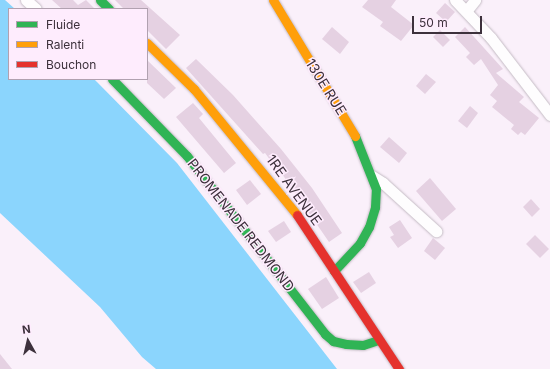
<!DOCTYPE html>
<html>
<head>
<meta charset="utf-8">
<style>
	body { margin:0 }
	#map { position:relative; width:550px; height:369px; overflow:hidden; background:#faf0fa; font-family:Inter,sans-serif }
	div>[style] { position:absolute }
	.water>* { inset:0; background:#8bd5fd }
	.building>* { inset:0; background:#e5d1e2 }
	.roads { filter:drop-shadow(0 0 1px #c4bbc4) drop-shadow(0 0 1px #c4bbc4) }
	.street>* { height:11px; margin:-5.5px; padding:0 5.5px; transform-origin:5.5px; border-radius:5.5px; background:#fefdfe }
	.fast>* { height:9px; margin:-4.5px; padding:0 4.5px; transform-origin:4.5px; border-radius:4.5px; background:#30b455 }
	.slow>* { height:9px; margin:-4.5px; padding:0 4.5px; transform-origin:4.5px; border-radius:4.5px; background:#ff9f0a }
	.jam>* { height:9px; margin:-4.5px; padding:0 4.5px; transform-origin:4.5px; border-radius:4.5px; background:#e5322d }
	span { translate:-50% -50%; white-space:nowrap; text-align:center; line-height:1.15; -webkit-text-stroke:3px #feecfd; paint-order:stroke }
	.street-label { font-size:14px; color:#3d313c }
	.legend { position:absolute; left:8px; top:8px; width:140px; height:72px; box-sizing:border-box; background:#feecfd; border:1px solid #b1a1b0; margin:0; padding:5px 7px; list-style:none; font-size:12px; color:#3d313c }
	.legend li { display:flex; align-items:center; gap:8px; height:20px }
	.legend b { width:20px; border:1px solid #b1a1b0 }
	.north { position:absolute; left:8px; top:321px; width:40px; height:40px; -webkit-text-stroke:3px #feecfd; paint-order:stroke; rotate:352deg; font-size:11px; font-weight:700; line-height:16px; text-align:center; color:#3d313c }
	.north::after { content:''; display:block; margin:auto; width:14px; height:18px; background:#3d313c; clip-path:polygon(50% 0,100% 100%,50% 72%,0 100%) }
	.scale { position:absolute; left:412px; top:16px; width:70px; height:18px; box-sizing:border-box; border:2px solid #3d313c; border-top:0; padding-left:5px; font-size:12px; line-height:14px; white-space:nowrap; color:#3d313c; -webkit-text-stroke:3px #feecfd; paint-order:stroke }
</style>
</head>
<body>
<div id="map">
	<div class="water">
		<i style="clip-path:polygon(0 0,5px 0,15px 9px,9px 9px,9px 79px,94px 79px,97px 82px,177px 163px,337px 369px,156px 369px,142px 357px,100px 307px,0 213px)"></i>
	</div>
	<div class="building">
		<i style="clip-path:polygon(52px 0,73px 0,78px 5px,86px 0,95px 9px,62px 9px)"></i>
		<i style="clip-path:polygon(115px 0,141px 0,180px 35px,166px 49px,147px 30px,147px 9px,124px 9px)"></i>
		<i style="clip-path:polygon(368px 0,396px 0,391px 7px,414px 25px,401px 41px,380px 26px,383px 22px,362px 7px)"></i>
		<i style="clip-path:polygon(445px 3px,455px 12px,446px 22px,436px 13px)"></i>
		<i style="clip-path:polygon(332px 27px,349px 42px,340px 54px,322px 39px)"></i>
		<i style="clip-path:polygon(465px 27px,503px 69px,496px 73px,524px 97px,519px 102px,539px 118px,525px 135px,521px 132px,518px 135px,511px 129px,514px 125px,492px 107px,497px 101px,490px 95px,498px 85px,481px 59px,474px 65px,466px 57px,470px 53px,455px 37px)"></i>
		<i style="clip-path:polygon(440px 30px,450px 40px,443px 47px,433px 37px)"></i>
		<i style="clip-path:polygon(196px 59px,233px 95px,281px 149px,312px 188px,342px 233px,329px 242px,280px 171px,279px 172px,265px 153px,263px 154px,186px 68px)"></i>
		<i style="clip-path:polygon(147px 60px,176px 88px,164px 99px,147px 83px)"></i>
		<i style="clip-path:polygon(426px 74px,436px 82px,425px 94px,416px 86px)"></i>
		<i style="clip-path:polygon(193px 103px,203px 114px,199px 118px,236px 163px,224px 173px,176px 117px)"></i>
		<i style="clip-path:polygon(470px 106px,478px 113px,467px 128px,458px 121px)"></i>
		<i style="clip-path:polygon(389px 137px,407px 153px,399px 163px,380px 147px)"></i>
		<i style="clip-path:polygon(430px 178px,456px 209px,442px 221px,416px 191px)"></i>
		<i style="clip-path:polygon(250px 180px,261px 194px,247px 205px,236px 190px)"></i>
		<i style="clip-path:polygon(531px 199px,540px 209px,532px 217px,523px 207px)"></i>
		<i style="clip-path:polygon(400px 220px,412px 238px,398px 248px,390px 237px,394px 235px,389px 227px)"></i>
		<i style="clip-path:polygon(284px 221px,291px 232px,276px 242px,268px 231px)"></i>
		<i style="clip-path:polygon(535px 235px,549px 249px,540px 258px,526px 244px)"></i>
		<i style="clip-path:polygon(433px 238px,445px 248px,435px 260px,424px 251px)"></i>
		<i style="clip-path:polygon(369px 272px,376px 283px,361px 293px,353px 282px)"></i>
		<i style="clip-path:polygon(326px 277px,339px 298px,322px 309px,308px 289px)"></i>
		<i style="clip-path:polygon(0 354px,12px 369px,0 369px)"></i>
	</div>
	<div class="roads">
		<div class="street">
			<i style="left:26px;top:0;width:13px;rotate:42deg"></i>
			<i style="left:455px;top:0;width:52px;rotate:46.5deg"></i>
			<i style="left:491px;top:38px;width:97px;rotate:52.5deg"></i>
			<i style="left:467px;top:10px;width:13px;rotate:-51deg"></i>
			<i style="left:372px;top:176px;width:13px;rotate:32deg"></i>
			<i style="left:383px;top:183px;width:72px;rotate:42.2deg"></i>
		</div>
		<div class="fast">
			<i style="left:100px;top:0;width:13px;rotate:45deg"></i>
			<i style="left:112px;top:79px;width:107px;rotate:45.8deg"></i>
			<i style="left:187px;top:156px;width:225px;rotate:52.2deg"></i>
			<i style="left:325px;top:334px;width:11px;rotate:41deg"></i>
			<i style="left:333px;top:341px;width:13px;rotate:13deg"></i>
			<i style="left:346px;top:344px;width:17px;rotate:3deg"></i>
			<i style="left:363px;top:345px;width:16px;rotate:-18deg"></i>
			<i style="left:334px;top:271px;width:38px;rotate:-47deg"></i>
			<i style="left:360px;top:243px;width:18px;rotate:-61deg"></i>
			<i style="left:369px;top:227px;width:21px;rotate:-73deg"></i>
			<i style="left:375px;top:207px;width:18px;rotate:-87deg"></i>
			<i style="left:376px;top:189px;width:57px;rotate:-111.6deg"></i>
		</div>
		<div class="slow">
			<i style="left:273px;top:0;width:159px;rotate:58.9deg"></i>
			<i style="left:147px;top:43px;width:66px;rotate:44.4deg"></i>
			<i style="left:194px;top:89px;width:163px;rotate:50.7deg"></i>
		</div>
		<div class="jam">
			<i style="left:297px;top:215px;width:185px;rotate:56.5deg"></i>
		</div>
	</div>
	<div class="street-label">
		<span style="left:326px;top:87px;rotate:58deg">130E RUE</span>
		<span style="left:294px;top:190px;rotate:54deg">1RE AVENUE</span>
		<span style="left:241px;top:225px;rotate:52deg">PROMENADE REDMOND</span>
	</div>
	<ul class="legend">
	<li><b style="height:5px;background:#30b455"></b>Fluide</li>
	<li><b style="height:5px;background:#ff9f0a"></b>Ralenti</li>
	<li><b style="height:5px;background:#e5322d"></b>Bouchon</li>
	</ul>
	<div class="north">N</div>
	<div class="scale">50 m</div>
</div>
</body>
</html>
